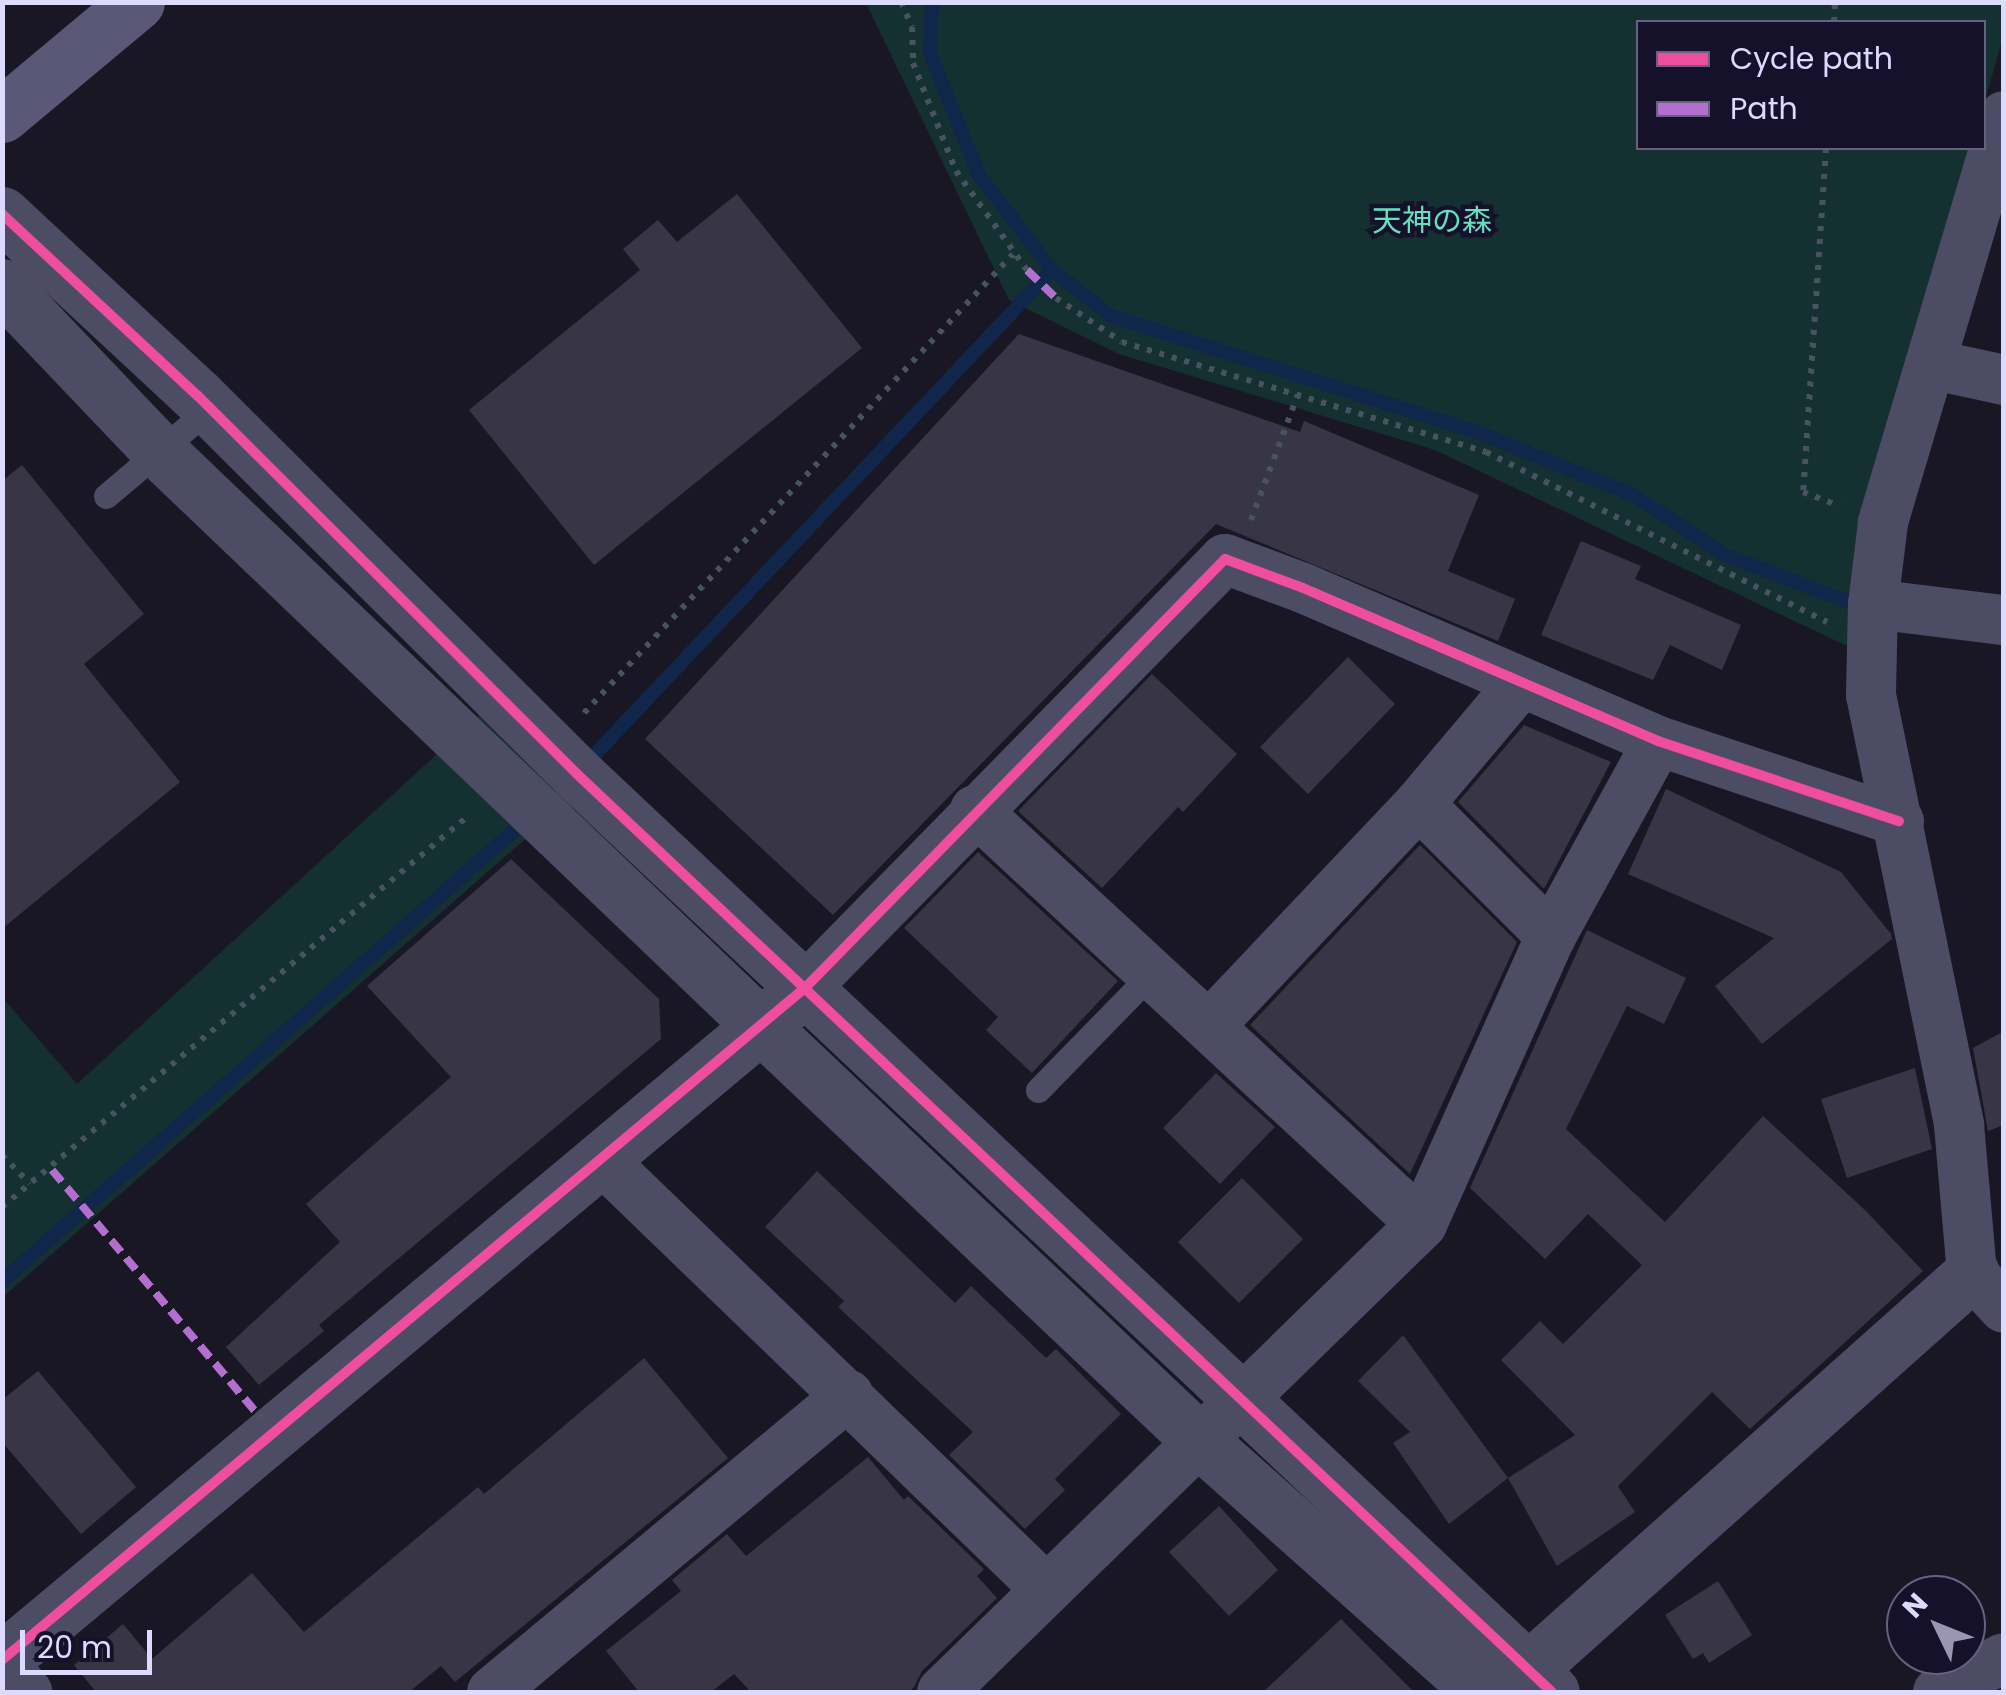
<!DOCTYPE html>
<html>
<head>
<meta charset="utf-8">
<style>
	body { margin:0 }
	#map { position:relative; width:2006px; height:1695px; overflow:hidden; background:#191724; font-family:Poppins,"Noto Sans JP",sans-serif }
	div>[style] { position:absolute }
	.green>* { inset:0; background:#153030 }
	.stream>* { height:14px; margin:-7px; padding:0 7px; transform-origin:7px; border-radius:7px; background:#10264b }
	.building>* { inset:0; background:#373546 }
	.path>* { height:6px; margin-top:-3px; transform-origin:0; background:repeating-linear-gradient(90deg,#475361 0 5px,transparent 0 13px) }
	.service>* { height:25px; margin:-12.5px; padding:0 12.5px; transform-origin:12.5px; border-radius:12.5px; background:#4c4c64 }
	.minor>* { height:50px; margin:-25px; padding:0 25px; transform-origin:25px; border-radius:25px; background:#4c4c64 }
	.tertiary>* { height:55px; margin:-27.5px; padding:0 27.5px; transform-origin:27.5px; border-radius:27.5px; background:#4c4c64 }
	.secondary>* { height:55px; margin:-27.5px; padding:0 27.5px; transform-origin:27.5px; border-radius:27.5px; background:#5a5876 }
	.quiet>* { height:8px; margin-top:-4px; transform-origin:0; background:repeating-linear-gradient(90deg,#b36fd0 0 15px,transparent 0 23px) }
	.cycleway>* { height:10px; margin:-5px; padding:0 5px; transform-origin:5px; border-radius:5px; background:#ef4d9e }
	span { translate:-50% -50%; white-space:nowrap; text-align:center; line-height:1.15; -webkit-text-stroke:9px #15112a; paint-order:stroke }
	.park-label { font-size:30px; color:#64e0bf }
	.frame { position:absolute; inset:0; border:5px solid #dddaff; pointer-events:none }
	.legend { position:absolute; left:1636px; top:20px; width:350px; height:130px; box-sizing:border-box; background:#15112a; border:2px solid #65617f; margin:0; padding:12px 18px; list-style:none; font-size:30px; color:#dddaff }
	.legend li { display:flex; align-items:center; gap:20px; height:50px }
	.legend b { width:50px; border:2px solid #65617f }
	.north { position:absolute; left:1886px; top:1575px; width:100px; height:100px; box-sizing:border-box; background:#15112a; border:2px solid #65617f; border-radius:50%; rotate:313deg; font-size:28px; font-weight:700; line-height:40px; text-align:center; color:#dddaff }
	.north::after { content:''; display:block; margin:auto; width:35px; height:45px; background:#9896b2; clip-path:polygon(50% 0,100% 100%,50% 72%,0 100%) }
	.scale { position:absolute; left:20px; top:1630px; width:132px; height:45px; box-sizing:border-box; border:5px solid #dddaff; border-top:0; padding-left:12px; font-size:30px; line-height:35px; white-space:nowrap; color:#dddaff; -webkit-text-stroke:8px #15112a; paint-order:stroke }
</style>
</head>
<body>
<div id="map">
	<div class="green">
		<i style="clip-path:polygon(866px 3px,2003px 3px,2003px 37px,1984px 104px,1984px 22px,1638px 22px,1638px 148px,1970px 148px,1887px 425px,1847px 646px,1435px 450px,1119px 354px,1009px 300px)"></i>
		<i style="clip-path:polygon(486px 709px,572px 798px,3px 1297px,2px 997px,77px 1084px)"></i>
	</div>
	<div class="stream">
		<i style="left:932px;top:2px;width:51px;rotate:92.2deg"></i>
		<i style="left:930px;top:53px;width:131px;rotate:68.1deg"></i>
		<i style="left:979px;top:175px;width:120px;rotate:52.5deg"></i>
		<i style="left:1052px;top:270px;width:75px;rotate:37.9deg"></i>
		<i style="left:1111px;top:316px;width:384px;rotate:17.6deg"></i>
		<i style="left:1477px;top:432px;width:168px;rotate:22deg"></i>
		<i style="left:1633px;top:495px;width:110px;rotate:33.1deg"></i>
		<i style="left:1725px;top:555px;width:129px;rotate:20.8deg"></i>
		<i style="left:583px;top:767px;width:683px;rotate:-46.66deg"></i>
		<i style="left:2px;top:1281px;width:699px;rotate:-41.35deg"></i>
	</div>
	<div class="building">
		<i style="clip-path:polygon(737px 194px,862px 348px,594px 565px,469px 410px,640px 270px,623px 249px,658px 220px,677px 242px)"></i>
		<i style="clip-path:polygon(1019px 334px,1300px 432px,1304px 421px,1479px 495px,1448px 571px,1515px 599px,1498px 641px,1216px 524px,833px 915px,645px 739px)"></i>
		<i style="clip-path:polygon(22px 465px,144px 614px,84px 664px,180px 782px,2px 929px,2px 481px)"></i>
		<i style="clip-path:polygon(1581px 541px,1641px 566px,1635px 579px,1741px 625px,1722px 670px,1670px 645px,1653px 680px,1541px 635px)"></i>
		<i style="clip-path:polygon(1348px 657px,1395px 704px,1308px 794px,1260px 747px)"></i>
		<i style="clip-path:polygon(1152px 674px,1237px 754px,1183px 812px,1178px 807px,1102px 888px,1018px 811px)"></i>
		<i style="clip-path:polygon(1524px 725px,1611px 762px,1544px 889px,1458px 802px)"></i>
		<i style="clip-path:polygon(1666px 789px,1841px 872px,1891px 934px,1892px 939px,1762px 1044px,1715px 986px,1774px 938px,1628px 874px)"></i>
		<i style="clip-path:polygon(1420px 845px,1517px 942px,1410px 1174px,1250px 1025px)"></i>
		<i style="clip-path:polygon(978px 852px,1118px 981px,1032px 1073px,986px 1030px,998px 1017px,904px 928px)"></i>
		<i style="clip-path:polygon(511px 859px,659px 999px,661px 1039px,319px 1325px,324px 1331px,259px 1385px,226px 1347px,340px 1242px,306px 1204px,451px 1077px,367px 986px)"></i>
		<i style="clip-path:polygon(1587px 930px,1686px 978px,1664px 1024px,1627px 1006px,1566px 1129px,1665px 1222px,1763px 1116px,1866px 1211px,1923px 1271px,1750px 1429px,1712px 1392px,1618px 1486px,1635px 1512px,1557px 1566px,1508px 1478px,1575px 1435px,1501px 1360px,1540px 1321px,1563px 1344px,1642px 1265px,1588px 1214px,1545px 1259px,1470px 1188px)"></i>
		<i style="clip-path:polygon(2004px 1031px,2004px 1125px,1988px 1131px,1973px 1048px)"></i>
		<i style="clip-path:polygon(1915px 1068px,1932px 1149px,1847px 1178px,1821px 1099px)"></i>
		<i style="clip-path:polygon(1216px 1073px,1275px 1127px,1220px 1184px,1163px 1128px)"></i>
		<i style="clip-path:polygon(817px 1171px,955px 1303px,971px 1286px,1046px 1358px,1056px 1349px,1121px 1414px,1055px 1479px,1065px 1490px,1025px 1529px,949px 1455px,973px 1432px,838px 1307px,844px 1301px,765px 1227px)"></i>
		<i style="clip-path:polygon(1242px 1178px,1303px 1239px,1239px 1303px,1178px 1242px)"></i>
		<i style="clip-path:polygon(1403px 1335px,1508px 1478px,1449px 1524px,1393px 1443px,1410px 1432px,1358px 1381px)"></i>
		<i style="clip-path:polygon(644px 1358px,728px 1458px,455px 1682px,441px 1666px,409px 1692px,96px 1692px,74px 1665px,123px 1624px,152px 1659px,252px 1573px,304px 1632px,478px 1487px,484px 1494px)"></i>
		<i style="clip-path:polygon(38px 1371px,136px 1487px,81px 1534px,2px 1442px,2px 1400px)"></i>
		<i style="clip-path:polygon(868px 1457px,904px 1500px,908px 1496px,984px 1569px,977px 1576px,997px 1598px,922px 1671px,914px 1687px,909px 1692px,751px 1692px,734px 1674px,711px 1692px,639px 1692px,606px 1651px,681px 1591px,672px 1580px,727px 1534px,746px 1556px)"></i>
		<i style="clip-path:polygon(1219px 1506px,1278px 1570px,1229px 1616px,1169px 1552px)"></i>
		<i style="clip-path:polygon(1718px 1581px,1752px 1635px,1709px 1663px,1703px 1653px,1693px 1659px,1665px 1615px)"></i>
		<i style="clip-path:polygon(1341px 1619px,1414px 1692px,1263px 1692px)"></i>
	</div>
	<div class="path">
		<i style="left:901px;top:2px;width:27px;rotate:66deg"></i>
		<i style="left:912px;top:27px;width:36px;rotate:88deg"></i>
		<i style="left:913px;top:63px;width:116px;rotate:68.3deg"></i>
		<i style="left:956px;top:171px;width:122px;rotate:54.4deg"></i>
		<i style="left:1834px;top:22px;width:20px;rotate:-87deg"></i>
		<i style="left:1826px;top:148px;width:345px;rotate:93.8deg"></i>
		<i style="left:1803px;top:492px;width:39px;rotate:21deg"></i>
		<i style="left:1056px;top:298px;width:79px;rotate:33.7deg"></i>
		<i style="left:1122px;top:342px;width:380px;rotate:16.8deg"></i>
		<i style="left:1486px;top:452px;width:381px;rotate:26.5deg"></i>
		<i style="left:1251px;top:520px;width:134px;rotate:-69.5deg"></i>
		<i style="left:584px;top:713px;width:628px;rotate:-46.93deg"></i>
		<i style="left:2px;top:1155px;width:40px;rotate:46deg"></i>
		<i style="left:2px;top:1207px;width:608px;rotate:-40deg"></i>
	</div>
	<div class="service">
		<i style="left:106px;top:496px;width:136px;rotate:-40.2deg"></i>
		<i style="left:1038px;top:1090px;width:165px;rotate:-45.7deg"></i>
	</div>
	<div class="minor">
		<i style="left:2004px;top:116px;width:425px;rotate:106.6deg"></i>
		<i style="left:1883px;top:523px;width:82px;rotate:97deg"></i>
		<i style="left:1873px;top:604px;width:91px;rotate:91.3deg"></i>
		<i style="left:1871px;top:695px;width:439px;rotate:78.4deg"></i>
		<i style="left:1959px;top:1125px;width:149px;rotate:85deg"></i>
		<i style="left:1972px;top:1273px;width:47px;rotate:47.6deg"></i>
		<i style="left:1930px;top:364px;width:76px;rotate:12.2deg"></i>
		<i style="left:1873px;top:604px;width:132px;rotate:7deg"></i>
		<i style="left:1419px;top:804px;width:187px;rotate:45deg"></i>
		<i style="left:975px;top:810px;width:609px;rotate:42.81deg"></i>
		<i style="left:806px;top:987px;width:599px;rotate:-45.61deg"></i>
		<i style="left:1225px;top:559px;width:83px;rotate:20.4deg"></i>
		<i style="left:1303px;top:588px;width:387px;rotate:23.3deg"></i>
		<i style="left:1658px;top:741px;width:254px;rotate:18.4deg"></i>
		<i style="left:1211px;top:1024px;width:303px;rotate:-46.6deg"></i>
		<i style="left:1419px;top:804px;width:158px;rotate:-49.9deg"></i>
		<i style="left:603px;top:1161px;width:616px;rotate:44.01deg"></i>
		<i style="left:2px;top:1664px;width:38px;rotate:48deg"></i>
		<i style="left:492px;top:1692px;width:464px;rotate:-39.8deg"></i>
		<i style="left:942px;top:1692px;width:670px;rotate:-44.27deg"></i>
		<i style="left:1422px;top:1224px;width:316px;rotate:-65.9deg"></i>
		<i style="left:1551px;top:936px;width:222px;rotate:-61.2deg"></i>
		<i style="left:1938px;top:1692px;width:74px;rotate:-27.3deg"></i>
	</div>
	<div class="tertiary">
		<i style="left:2px;top:214px;width:267px;rotate:42.9deg"></i>
		<i style="left:198px;top:396px;width:535px;rotate:44.92deg"></i>
		<i style="left:577px;top:774px;width:1339px;rotate:43.28deg"></i>
		<i style="left:2px;top:286px;width:228px;rotate:46.4deg"></i>
		<i style="left:159px;top:451px;width:832px;rotate:43.69deg"></i>
		<i style="left:761px;top:1026px;width:604px;rotate:43.39deg"></i>
		<i style="left:1200px;top:1441px;width:378px;rotate:41.7deg"></i>
		<i style="left:2px;top:1660px;width:1026px;rotate:-39.9deg"></i>
		<i style="left:1503px;top:1692px;width:629px;rotate:-41.78deg"></i>
	</div>
	<div class="secondary">
		<i style="left:2px;top:115px;width:176px;rotate:-39.9deg"></i>
	</div>
	<div class="quiet">
		<i style="left:1027px;top:270px;width:40px;rotate:44deg"></i>
		<i style="left:52px;top:1170px;width:322px;rotate:49.9deg"></i>
	</div>
	<div class="cycleway">
		<i style="left:2px;top:214px;width:267px;rotate:42.9deg"></i>
		<i style="left:198px;top:396px;width:535px;rotate:44.92deg"></i>
		<i style="left:577px;top:774px;width:1339px;rotate:43.28deg"></i>
		<i style="left:2px;top:1660px;width:1048px;rotate:-39.93deg"></i>
		<i style="left:806px;top:987px;width:599px;rotate:-45.61deg"></i>
		<i style="left:1225px;top:559px;width:83px;rotate:20.4deg"></i>
		<i style="left:1303px;top:588px;width:387px;rotate:23.3deg"></i>
		<i style="left:1658px;top:741px;width:254px;rotate:18.4deg"></i>
	</div>
	<div class="park-label">
		<span style="left:1432px;top:221px">天神の森</span>
	</div>
	<div class="frame"></div>
	<ul class="legend">
	<li><b style="height:12px;background:#ef4d9e"></b>Cycle path</li>
	<li><b style="height:12px;background:#b36fd0"></b>Path</li>
	</ul>
	<div class="north">N</div>
	<div class="scale">20 m</div>
</div>
</body>
</html>
